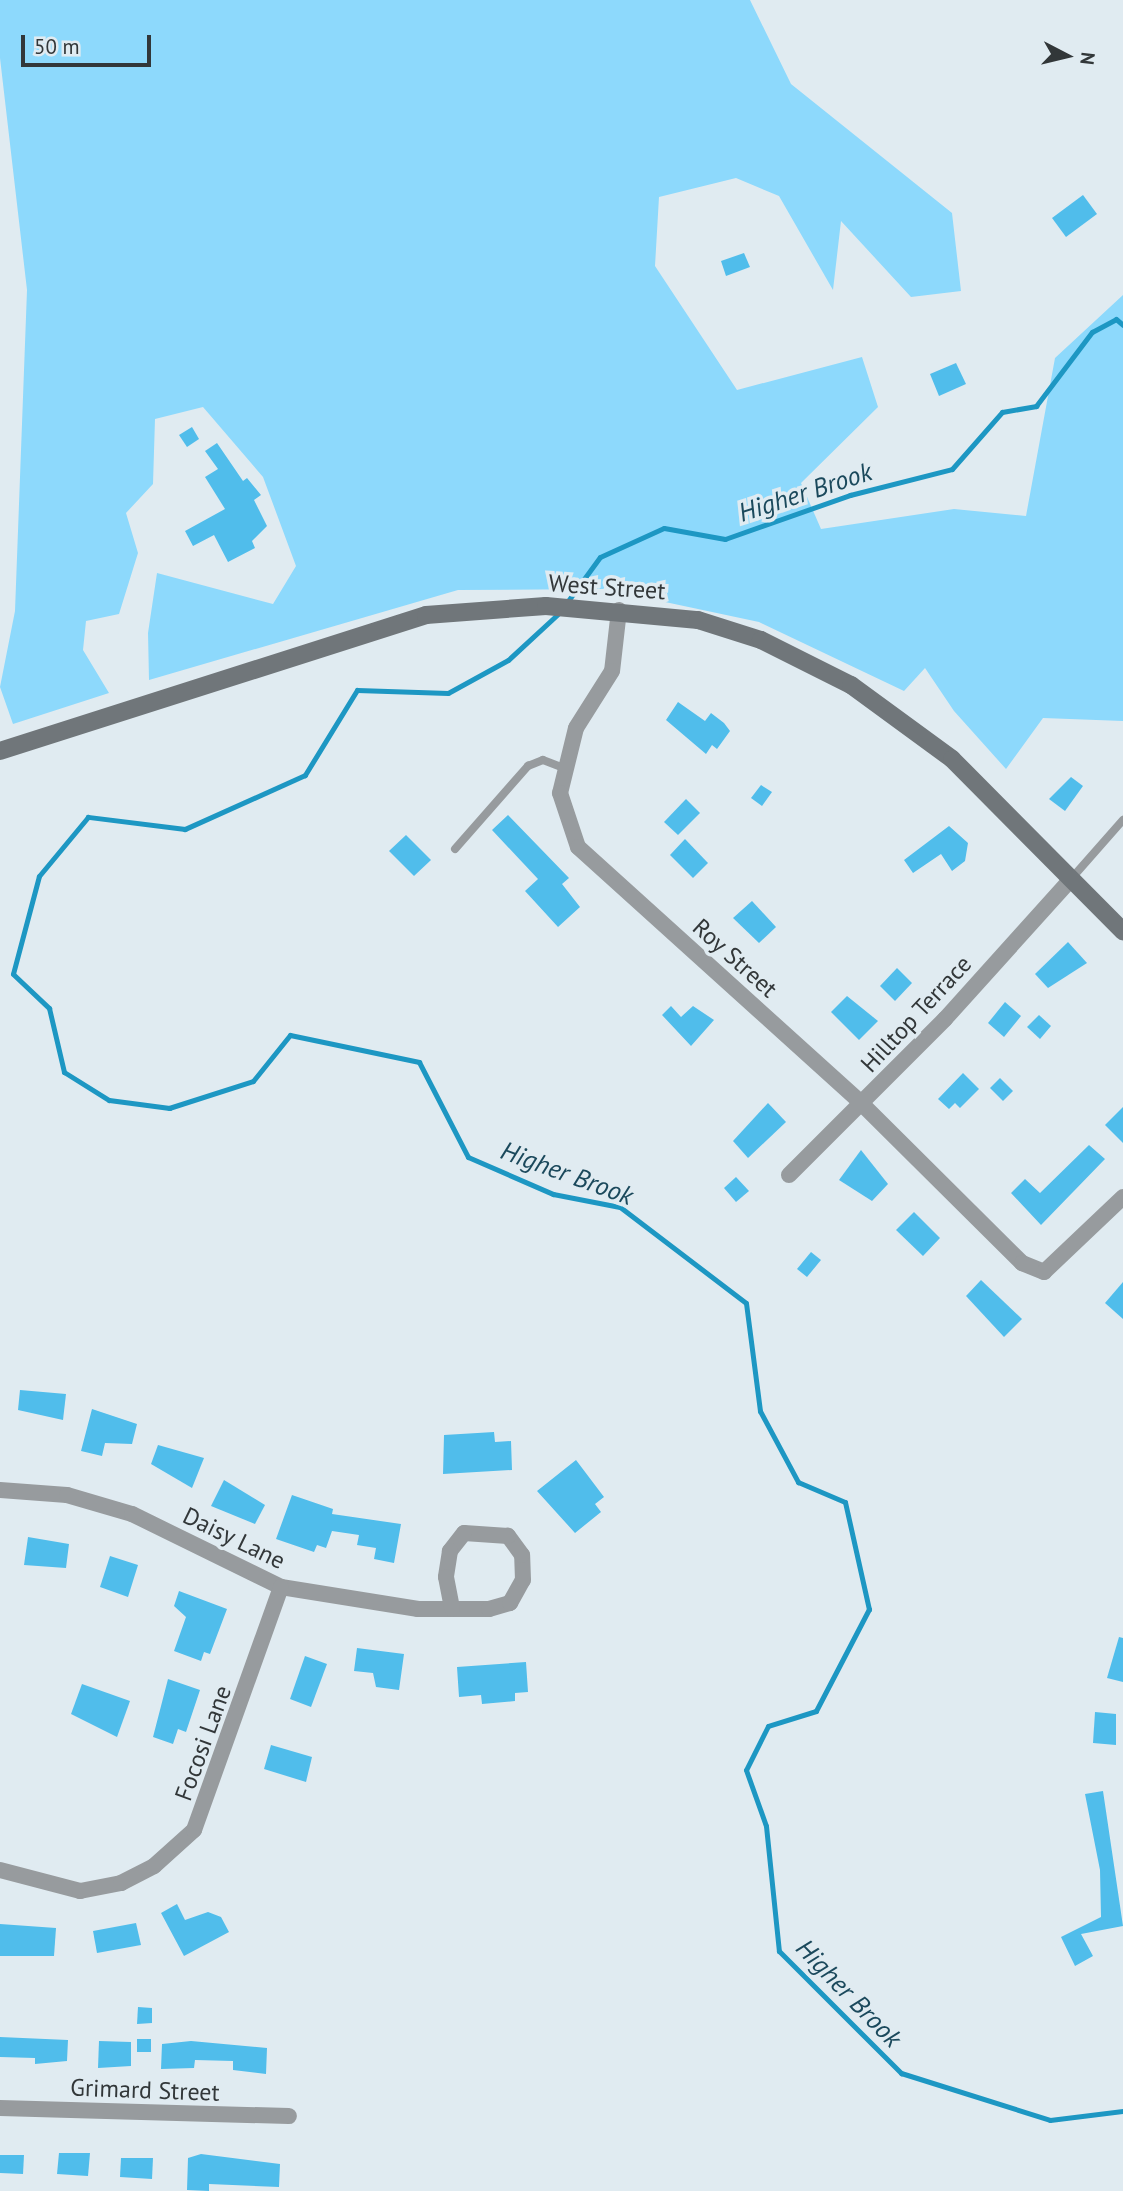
<!DOCTYPE html>
<html>
<head>
<meta charset="utf-8">
<style>
	body { margin:0 }
	#map { position:relative; width:1123px; height:2191px; overflow:hidden; background:#e0ebf1; font-family:"PT Sans",sans-serif }
	div>[style] { position:absolute }
	.green>* { inset:0; background:#8dd9fc }
	.stream>* { height:5px; margin:-2.5px; padding:0 2.5px; transform-origin:2.5px; border-radius:2.5px; background:#1d97c3 }
	.building>* { inset:0; background:#50bdeb }
	.service>* { height:8px; margin:-4px; padding:0 4px; transform-origin:4px; border-radius:4px; background:#979b9e }
	.minor>* { height:16px; margin:-8px; padding:0 8px; transform-origin:8px; border-radius:8px; background:#979b9e }
	.secondary>* { height:18px; margin:-9px; padding:0 9px; transform-origin:9px; border-radius:9px; background:#70767a }
	span { translate:-50% -50%; white-space:nowrap; text-align:center; line-height:1.15; -webkit-text-stroke:7px #e0ebf1; paint-order:stroke }
	.street-label { font-size:24px; color:#323739 }
	.water-label { font-size:26px; color:#1b495c; font-style:italic }
	.north { position:absolute; left:1032px; top:21px; width:70px; height:70px; -webkit-text-stroke:5px #e0ebf1; paint-order:stroke; rotate:97deg; font-size:19px; font-weight:700; line-height:28px; text-align:center; color:#323739 }
	.north::after { content:''; display:block; margin:auto; width:24px; height:32px; background:#323739; clip-path:polygon(50% 0,100% 100%,50% 72%,0 100%) }
	.scale { position:absolute; left:21px; top:35px; width:130px; height:32px; box-sizing:border-box; border:4px solid #323739; border-top:0; padding-left:9px; font-size:21px; line-height:24px; white-space:nowrap; color:#323739; -webkit-text-stroke:5px #e0ebf1; paint-order:stroke }
</style>
</head>
<body>
<div id="map">
	<div class="green">
		<i style="clip-path:polygon(0 0,750px 0,791px 84px,952px 213px,961px 291px,911px 297px,841px 221px,833px 290px,779px 196px,736px 178px,659px 197px,655px 266px,737px 390px,862px 357px,878px 407px,801px 483px,821px 529px,954px 509px,1026px 516px,1055px 358px,1123px 295px,1123px 721px,1043px 718px,1006px 769px,954px 711px,925px 668px,904px 691px,759px 622px,604px 589px,458px 590px,149px 680px,148px 633px,157px 573px,273px 604px,296px 566px,263px 477px,203px 407px,155px 419px,153px 484px,126px 513px,138px 553px,119px 614px,86px 621px,83px 650px,109px 693px,13px 724px,0 687px,15px 611px,27px 290px,0 58px)"></i>
	</div>
	<div class="stream">
		<i style="left:565px;top:605px;width:59px;rotate:-53.9deg"></i>
		<i style="left:600px;top:557px;width:70px;rotate:-24.4deg"></i>
		<i style="left:664px;top:528px;width:62px;rotate:10.2deg"></i>
		<i style="left:725px;top:539px;width:133px;rotate:-19.4deg"></i>
		<i style="left:850px;top:495px;width:105px;rotate:-14.3deg"></i>
		<i style="left:952px;top:469px;width:76px;rotate:-48.7deg"></i>
		<i style="left:1002px;top:412px;width:35px;rotate:-10deg"></i>
		<i style="left:1036px;top:406px;width:93px;rotate:-52.9deg"></i>
		<i style="left:1092px;top:332px;width:27px;rotate:-28deg"></i>
		<i style="left:1116px;top:319px;width:9px;rotate:41deg"></i>
		<i style="left:559px;top:613px;width:69px;rotate:137.3deg"></i>
		<i style="left:508px;top:660px;width:68px;rotate:151.2deg"></i>
		<i style="left:448px;top:693px;width:91px;rotate:-178.1deg"></i>
		<i style="left:357px;top:690px;width:100px;rotate:121.5deg"></i>
		<i style="left:305px;top:775px;width:132px;rotate:155.8deg"></i>
		<i style="left:185px;top:829px;width:98px;rotate:-172.9deg"></i>
		<i style="left:88px;top:817px;width:77px;rotate:129.7deg"></i>
		<i style="left:39px;top:876px;width:101px;rotate:104.9deg"></i>
		<i style="left:13px;top:974px;width:50px;rotate:43.4deg"></i>
		<i style="left:49px;top:1008px;width:66px;rotate:76.8deg"></i>
		<i style="left:64px;top:1072px;width:53px;rotate:31.9deg"></i>
		<i style="left:109px;top:1100px;width:61px;rotate:7.6deg"></i>
		<i style="left:169px;top:1108px;width:88px;rotate:-17.8deg"></i>
		<i style="left:253px;top:1081px;width:59px;rotate:-51.2deg"></i>
		<i style="left:290px;top:1035px;width:132px;rotate:11.8deg"></i>
		<i style="left:419px;top:1062px;width:107px;rotate:62.7deg"></i>
		<i style="left:468px;top:1157px;width:93px;rotate:23.5deg"></i>
		<i style="left:553px;top:1194px;width:68px;rotate:11deg"></i>
		<i style="left:620px;top:1207px;width:158px;rotate:37.3deg"></i>
		<i style="left:746px;top:1303px;width:109px;rotate:82.6deg"></i>
		<i style="left:760px;top:1411px;width:81px;rotate:61.8deg"></i>
		<i style="left:798px;top:1482px;width:51px;rotate:23.1deg"></i>
		<i style="left:845px;top:1502px;width:110px;rotate:77.4deg"></i>
		<i style="left:869px;top:1609px;width:115px;rotate:117.5deg"></i>
		<i style="left:816px;top:1711px;width:50px;rotate:162.6deg"></i>
		<i style="left:768px;top:1726px;width:49px;rotate:116.6deg"></i>
		<i style="left:746px;top:1770px;width:59px;rotate:70.3deg"></i>
		<i style="left:766px;top:1826px;width:126px;rotate:84.1deg"></i>
		<i style="left:779px;top:1951px;width:173px;rotate:45deg"></i>
		<i style="left:901px;top:2073px;width:156px;rotate:17.5deg"></i>
		<i style="left:1050px;top:2120px;width:74px;rotate:-7deg"></i>
	</div>
	<div class="building">
		<i style="clip-path:polygon(1083px 195px,1097px 214px,1066px 237px,1052px 218px)"></i>
		<i style="clip-path:polygon(744px 253px,750px 267px,726px 276px,721px 261px)"></i>
		<i style="clip-path:polygon(956px 363px,966px 384px,939px 396px,930px 374px)"></i>
		<i style="clip-path:polygon(192px 427px,199px 439px,187px 447px,179px 435px)"></i>
		<i style="clip-path:polygon(217px 443px,243px 481px,247px 478px,261px 495px,254px 500px,267px 526px,252px 541px,255px 548px,228px 562px,214px 535px,193px 546px,185px 531px,225px 509px,205px 477px,218px 469px,205px 451px)"></i>
		<i style="clip-path:polygon(678px 702px,705px 721px,711px 713px,724px 723px,730px 731px,717px 749px,712px 745px,706px 754px,666px 720px)"></i>
		<i style="clip-path:polygon(1071px 777px,1083px 786px,1065px 811px,1049px 799px)"></i>
		<i style="clip-path:polygon(761px 785px,772px 792px,762px 806px,751px 798px)"></i>
		<i style="clip-path:polygon(686px 799px,700px 813px,678px 835px,664px 822px)"></i>
		<i style="clip-path:polygon(508px 815px,569px 878px,562px 884px,580px 907px,558px 927px,525px 891px,538px 879px,492px 830px)"></i>
		<i style="clip-path:polygon(949px 826px,968px 843px,965px 861px,952px 871px,941px 854px,913px 873px,904px 860px)"></i>
		<i style="clip-path:polygon(406px 835px,431px 860px,414px 876px,389px 851px)"></i>
		<i style="clip-path:polygon(685px 839px,708px 863px,693px 878px,670px 855px)"></i>
		<i style="clip-path:polygon(752px 901px,776px 927px,759px 943px,733px 918px)"></i>
		<i style="clip-path:polygon(1068px 942px,1087px 963px,1048px 988px,1035px 974px)"></i>
		<i style="clip-path:polygon(897px 968px,912px 983px,895px 1001px,880px 986px)"></i>
		<i style="clip-path:polygon(847px 996px,878px 1021px,859px 1040px,831px 1012px)"></i>
		<i style="clip-path:polygon(1005px 1002px,1021px 1016px,1004px 1037px,988px 1023px)"></i>
		<i style="clip-path:polygon(671px 1006px,681px 1017px,693px 1006px,714px 1020px,691px 1046px,662px 1015px)"></i>
		<i style="clip-path:polygon(1039px 1015px,1051px 1026px,1040px 1039px,1027px 1027px)"></i>
		<i style="clip-path:polygon(963px 1073px,979px 1089px,960px 1108px,955px 1103px,949px 1109px,938px 1099px)"></i>
		<i style="clip-path:polygon(1000px 1078px,1013px 1091px,1003px 1101px,990px 1088px)"></i>
		<i style="clip-path:polygon(768px 1103px,786px 1122px,748px 1158px,733px 1141px)"></i>
		<i style="clip-path:polygon(1123px 1107px,1123px 1143px,1105px 1125px)"></i>
		<i style="clip-path:polygon(1089px 1145px,1105px 1159px,1041px 1225px,1011px 1193px,1025px 1179px,1040px 1193px)"></i>
		<i style="clip-path:polygon(861px 1150px,888px 1184px,872px 1201px,839px 1180px)"></i>
		<i style="clip-path:polygon(736px 1177px,749px 1191px,736px 1202px,724px 1188px)"></i>
		<i style="clip-path:polygon(914px 1212px,940px 1238px,923px 1256px,896px 1230px)"></i>
		<i style="clip-path:polygon(811px 1252px,821px 1260px,807px 1277px,797px 1269px)"></i>
		<i style="clip-path:polygon(981px 1280px,1022px 1319px,1004px 1337px,966px 1296px)"></i>
		<i style="clip-path:polygon(1123px 1282px,1123px 1319px,1105px 1303px)"></i>
		<i style="clip-path:polygon(20px 1390px,66px 1394px,63px 1420px,18px 1410px)"></i>
		<i style="clip-path:polygon(92px 1409px,137px 1424px,132px 1444px,105px 1443px,102px 1456px,81px 1451px)"></i>
		<i style="clip-path:polygon(494px 1432px,495px 1442px,511px 1441px,512px 1470px,443px 1474px,444px 1435px)"></i>
		<i style="clip-path:polygon(158px 1445px,204px 1458px,192px 1488px,151px 1464px)"></i>
		<i style="clip-path:polygon(576px 1460px,604px 1497px,595px 1504px,601px 1512px,575px 1533px,537px 1491px)"></i>
		<i style="clip-path:polygon(224px 1480px,265px 1505px,255px 1524px,211px 1506px)"></i>
		<i style="clip-path:polygon(292px 1495px,333px 1509px,332px 1514px,401px 1524px,394px 1563px,374px 1559px,376px 1548px,357px 1545px,359px 1535px,332px 1531px,326px 1548px,317px 1545px,314px 1552px,276px 1539px)"></i>
		<i style="clip-path:polygon(28px 1537px,69px 1544px,66px 1568px,24px 1565px)"></i>
		<i style="clip-path:polygon(110px 1556px,138px 1565px,128px 1597px,100px 1587px)"></i>
		<i style="clip-path:polygon(179px 1591px,227px 1609px,210px 1654px,204px 1652px,201px 1661px,174px 1651px,186px 1617px,174px 1606px)"></i>
		<i style="clip-path:polygon(1119px 1637px,1123px 1638px,1123px 1682px,1107px 1678px)"></i>
		<i style="clip-path:polygon(357px 1648px,404px 1654px,399px 1690px,376px 1687px,373px 1673px,354px 1671px)"></i>
		<i style="clip-path:polygon(305px 1656px,327px 1664px,311px 1707px,290px 1699px)"></i>
		<i style="clip-path:polygon(526px 1662px,528px 1692px,515px 1693px,515px 1701px,482px 1704px,481px 1695px,459px 1697px,457px 1667px)"></i>
		<i style="clip-path:polygon(168px 1679px,200px 1690px,186px 1732px,178px 1729px,173px 1744px,153px 1737px)"></i>
		<i style="clip-path:polygon(82px 1684px,130px 1701px,117px 1737px,71px 1714px)"></i>
		<i style="clip-path:polygon(1095px 1712px,1116px 1714px,1116px 1745px,1093px 1743px)"></i>
		<i style="clip-path:polygon(271px 1745px,312px 1757px,306px 1782px,264px 1769px)"></i>
		<i style="clip-path:polygon(1103px 1791px,1123px 1926px,1081px 1934px,1093px 1956px,1075px 1966px,1061px 1937px,1101px 1917px,1100px 1870px,1085px 1794px)"></i>
		<i style="clip-path:polygon(177px 1904px,185px 1920px,208px 1912px,221px 1917px,229px 1932px,184px 1956px,161px 1913px)"></i>
		<i style="clip-path:polygon(136px 1923px,141px 1945px,97px 1953px,93px 1931px)"></i>
		<i style="clip-path:polygon(0 1924px,56px 1928px,54px 1956px,0 1956px)"></i>
		<i style="clip-path:polygon(138px 2007px,152px 2008px,152px 2023px,137px 2024px)"></i>
		<i style="clip-path:polygon(0 2037px,68px 2040px,67px 2061px,35px 2064px,35px 2058px,0 2057px)"></i>
		<i style="clip-path:polygon(137px 2039px,151px 2039px,151px 2052px,137px 2052px)"></i>
		<i style="clip-path:polygon(99px 2041px,131px 2042px,131px 2066px,98px 2068px)"></i>
		<i style="clip-path:polygon(191px 2041px,267px 2048px,266px 2074px,233px 2070px,233px 2061px,195px 2060px,194px 2068px,161px 2069px,162px 2044px)"></i>
		<i style="clip-path:polygon(59px 2153px,90px 2153px,88px 2176px,57px 2174px)"></i>
		<i style="clip-path:polygon(201px 2154px,280px 2164px,279px 2187px,209px 2184px,209px 2191px,187px 2190px,188px 2158px)"></i>
		<i style="clip-path:polygon(0 2155px,24px 2155px,23px 2174px,0 2173px)"></i>
		<i style="clip-path:polygon(121px 2158px,153px 2158px,152px 2179px,120px 2177px)"></i>
	</div>
	<div class="service">
		<i style="left:455px;top:849px;width:111px;rotate:-48.7deg"></i>
		<i style="left:528px;top:766px;width:16px;rotate:-22deg"></i>
		<i style="left:543px;top:760px;width:25px;rotate:21deg"></i>
		<i style="left:1071px;top:879px;width:79px;rotate:-48.6deg"></i>
	</div>
	<div class="minor">
		<i style="left:619px;top:610px;width:61px;rotate:96.5deg"></i>
		<i style="left:612px;top:671px;width:67px;rotate:122.3deg"></i>
		<i style="left:576px;top:728px;width:67px;rotate:103.8deg"></i>
		<i style="left:560px;top:793px;width:57px;rotate:71.6deg"></i>
		<i style="left:578px;top:847px;width:383px;rotate:42.1deg"></i>
		<i style="left:862px;top:1104px;width:226px;rotate:44.8deg"></i>
		<i style="left:1022px;top:1263px;width:24px;rotate:22deg"></i>
		<i style="left:1044px;top:1272px;width:109px;rotate:-43.5deg"></i>
		<i style="left:789px;top:1175px;width:221px;rotate:-45deg"></i>
		<i style="left:945px;top:1019px;width:188px;rotate:-48deg"></i>
		<i style="left:0;top:1490px;width:67px;rotate:4.3deg"></i>
		<i style="left:67px;top:1495px;width:68px;rotate:16.3deg"></i>
		<i style="left:132px;top:1514px;width:166px;rotate:26.1deg"></i>
		<i style="left:281px;top:1587px;width:139px;rotate:9.1deg"></i>
		<i style="left:418px;top:1609px;width:71px"></i>
		<i style="left:489px;top:1609px;width:22px;rotate:-16deg"></i>
		<i style="left:510px;top:1603px;width:26px;rotate:-61deg"></i>
		<i style="left:523px;top:1580px;width:25px;rotate:-92deg"></i>
		<i style="left:522px;top:1555px;width:24px;rotate:-126deg"></i>
		<i style="left:508px;top:1536px;width:44px;rotate:-176.1deg"></i>
		<i style="left:464px;top:1533px;width:23px;rotate:128deg"></i>
		<i style="left:450px;top:1551px;width:26px;rotate:99deg"></i>
		<i style="left:446px;top:1577px;width:32px;rotate:79deg"></i>
		<i style="left:0;top:1870px;width:83px;rotate:14.7deg"></i>
		<i style="left:80px;top:1891px;width:42px;rotate:-11deg"></i>
		<i style="left:121px;top:1883px;width:37px;rotate:-27deg"></i>
		<i style="left:154px;top:1866px;width:54px;rotate:-42deg"></i>
		<i style="left:194px;top:1830px;width:258px;rotate:-70.3deg"></i>
		<i style="left:0;top:2108px;width:289px;rotate:1.6deg"></i>
	</div>
	<div class="secondary">
		<i style="left:0;top:751px;width:447px;rotate:-17.7deg"></i>
		<i style="left:426px;top:615px;width:120px;rotate:-4.3deg"></i>
		<i style="left:546px;top:606px;width:153px;rotate:5.3deg"></i>
		<i style="left:698px;top:620px;width:66px;rotate:17.6deg"></i>
		<i style="left:761px;top:640px;width:101px;rotate:26.6deg"></i>
		<i style="left:851px;top:685px;width:125px;rotate:36.2deg"></i>
		<i style="left:952px;top:759px;width:243px;rotate:45.2deg"></i>
	</div>
	<div class="street-label">
		<span style="left:607px;top:587px;rotate:4deg">West Street</span>
		<span style="left:735px;top:958px;rotate:42deg">Roy Street</span>
		<span style="left:916px;top:1014px;rotate:-47deg">Hilltop Terrace</span>
		<span style="left:234px;top:1538px;rotate:26deg">Daisy Lane</span>
		<span style="left:203px;top:1743px;rotate:-70deg">Focosi Lane</span>
		<span style="left:145px;top:2090px;rotate:2deg">Grimard Street</span>
	</div>
	<div class="water-label">
		<span style="left:805px;top:492px;rotate:-18deg">Higher Brook</span>
		<span style="left:567px;top:1173px;rotate:20deg">Higher Brook</span>
		<span style="left:849px;top:1993px;rotate:46deg">Higher Brook</span>
	</div>
	<div class="north">N</div>
	<div class="scale">50 m</div>
</div>
</body>
</html>
